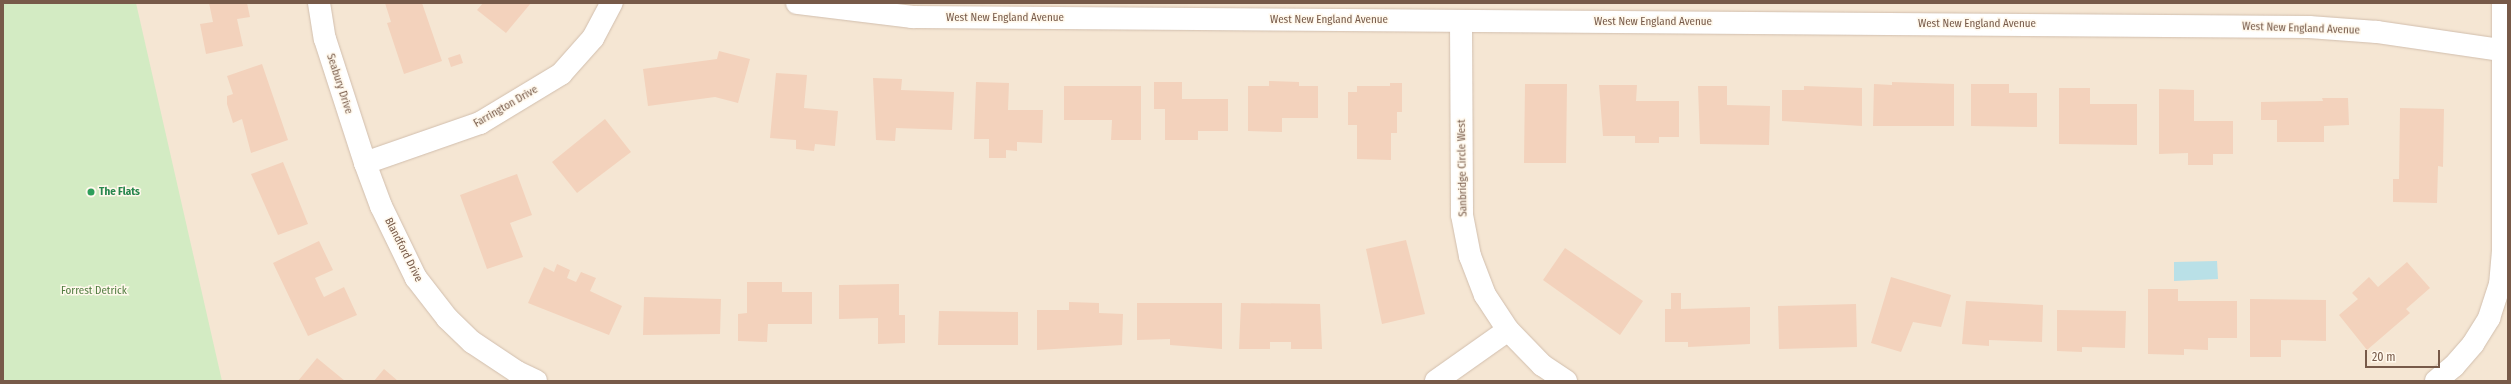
<!DOCTYPE html>
<html>
<head>
<meta charset="utf-8">
<style>
	body { margin:0 }
	#map { position:relative; width:2511px; height:384px; overflow:hidden; background:#fdf4e5; font-family:"Fira Sans Condensed",sans-serif }
	div>[style] { position:absolute }
	.residential>* { inset:0; background:#f5e6d3 }
	.green>* { inset:0; background:#d3ebc3 }
	.water>* { inset:0; background:#b9e0e7 }
	.building>* { inset:0; background:#f3d2bc }
	.roads { filter:drop-shadow(0 0 1px #d1bead) drop-shadow(0 0 1px #d1bead) }
	.minor>* { height:22px; margin:-11px; padding:0 11px; transform-origin:11px; border-radius:11px; background:#fff }
	.dots>* { width:11px; height:11px; translate:-50% -50%; box-sizing:border-box; border:2px solid #fff8ec; border-radius:50% }
	span { translate:-50% -50%; white-space:nowrap; text-align:center; line-height:1.15; -webkit-text-stroke:3px #fff8ec; paint-order:stroke }
	.street-label { font-size:11px; color:#775a49 }
	.leisure-label { font-size:11px; color:#27864d; font-weight:700 }
	.left { translate:0 -50%; text-align:left }
	.park-label { font-size:11px; color:#527d41 }
	.frame { position:absolute; inset:0; border:4px solid #775a49; pointer-events:none }
	.scale { position:absolute; left:2365px; top:350px; width:75px; height:18px; box-sizing:border-box; border:2px solid #775a49; border-top:0; padding-left:5px; font-size:12px; line-height:14px; white-space:nowrap; color:#775a49; -webkit-text-stroke:3px #fff8ec; paint-order:stroke }
</style>
</head>
<body>
<div id="map">
	<div class="residential">
		<i style="clip-path:polygon(123px 3px,2508px 3px,2508px 381px,219px 381px)"></i>
	</div>
	<div class="green">
		<i style="clip-path:polygon(3px 3px,136px 3px,222px 381px,3px 381px)"></i>
	</div>
	<div class="water">
		<i style="clip-path:polygon(2217px 261px,2218px 279px,2174px 281px,2174px 262px)"></i>
	</div>
	<div class="building">
		<i style="clip-path:polygon(209px 3px,247px 3px,250px 17px,237px 19px,243px 46px,206px 54px,200px 24px,213px 22px)"></i>
		<i style="clip-path:polygon(385px 3px,422px 3px,442px 61px,404px 74px,387px 23px,391px 22px)"></i>
		<i style="clip-path:polygon(483px 3px,531px 3px,506px 33px,477px 10px)"></i>
		<i style="clip-path:polygon(719px 51px,750px 59px,738px 103px,715px 97px,648px 106px,643px 69px,717px 59px)"></i>
		<i style="clip-path:polygon(460px 54px,463px 63px,451px 67px,448px 58px)"></i>
		<i style="clip-path:polygon(262px 64px,288px 140px,251px 153px,242px 119px,233px 123px,227px 104px,227px 96px,233px 94px,227px 76px)"></i>
		<i style="clip-path:polygon(776px 73px,807px 75px,804px 108px,838px 111px,835px 146px,815px 144px,814px 151px,796px 149px,796px 140px,770px 138px)"></i>
		<i style="clip-path:polygon(873px 78px,902px 79px,901px 90px,954px 92px,952px 130px,896px 128px,895px 141px,876px 140px)"></i>
		<i style="clip-path:polygon(1269px 81px,1299px 82px,1299px 86px,1318px 86px,1318px 118px,1282px 118px,1282px 132px,1248px 131px,1248px 86px,1269px 86px)"></i>
		<i style="clip-path:polygon(976px 82px,1009px 83px,1008px 110px,1043px 110px,1042px 143px,1017px 142px,1017px 151px,1006px 150px,1006px 158px,989px 158px,989px 139px,974px 139px)"></i>
		<i style="clip-path:polygon(1154px 82px,1182px 82px,1182px 99px,1228px 99px,1228px 131px,1198px 131px,1198px 140px,1165px 140px,1165px 109px,1154px 109px)"></i>
		<i style="clip-path:polygon(1892px 82px,1954px 84px,1954px 126px,1873px 126px,1874px 84px,1892px 85px)"></i>
		<i style="clip-path:polygon(1390px 83px,1402px 83px,1402px 112px,1397px 112px,1397px 133px,1391px 133px,1391px 160px,1357px 159px,1357px 125px,1348px 125px,1348px 92px,1357px 92px,1357px 86px,1390px 86px)"></i>
		<i style="clip-path:polygon(1525px 84px,1567px 84px,1566px 163px,1524px 163px)"></i>
		<i style="clip-path:polygon(1971px 84px,2009px 84px,2009px 93px,2037px 93px,2037px 127px,1971px 126px)"></i>
		<i style="clip-path:polygon(1599px 85px,1637px 85px,1636px 101px,1679px 101px,1679px 137px,1659px 137px,1659px 143px,1635px 143px,1635px 136px,1603px 136px)"></i>
		<i style="clip-path:polygon(1064px 86px,1141px 86px,1141px 140px,1111px 140px,1112px 120px,1064px 120px)"></i>
		<i style="clip-path:polygon(1698px 86px,1727px 86px,1727px 105px,1770px 106px,1769px 145px,1700px 144px)"></i>
		<i style="clip-path:polygon(1804px 86px,1862px 88px,1862px 126px,1782px 121px,1782px 90px,1804px 90px)"></i>
		<i style="clip-path:polygon(2059px 88px,2090px 88px,2090px 104px,2137px 104px,2137px 145px,2059px 144px)"></i>
		<i style="clip-path:polygon(2159px 89px,2194px 90px,2194px 121px,2233px 121px,2233px 154px,2213px 154px,2213px 165px,2188px 165px,2188px 153px,2159px 154px)"></i>
		<i style="clip-path:polygon(2322px 98px,2348px 98px,2349px 125px,2324px 126px,2324px 142px,2277px 142px,2277px 120px,2261px 120px,2261px 102px,2323px 101px)"></i>
		<i style="clip-path:polygon(2400px 108px,2444px 109px,2443px 167px,2438px 166px,2437px 203px,2393px 202px,2393px 179px,2399px 179px)"></i>
		<i style="clip-path:polygon(605px 119px,631px 152px,577px 193px,552px 162px)"></i>
		<i style="clip-path:polygon(283px 162px,308px 224px,278px 235px,251px 174px)"></i>
		<i style="clip-path:polygon(517px 174px,532px 215px,510px 223px,523px 257px,487px 269px,460px 195px)"></i>
		<i style="clip-path:polygon(1406px 240px,1425px 314px,1382px 324px,1366px 249px)"></i>
		<i style="clip-path:polygon(319px 241px,333px 270px,315px 278px,319px 287px,324px 297px,344px 287px,357px 315px,308px 336px,273px 263px)"></i>
		<i style="clip-path:polygon(1565px 248px,1643px 301px,1620px 335px,1543px 280px)"></i>
		<i style="clip-path:polygon(2407px 262px,2430px 288px,2406px 309px,2410px 313px,2367px 350px,2339px 315px,2358px 299px,2352px 293px,2369px 277px,2378px 287px)"></i>
		<i style="clip-path:polygon(557px 264px,570px 270px,567px 278px,576px 282px,581px 272px,596px 278px,590px 291px,622px 306px,609px 335px,528px 303px,544px 267px,554px 272px)"></i>
		<i style="clip-path:polygon(1891px 277px,1951px 295px,1941px 327px,1913px 322px,1901px 352px,1871px 343px)"></i>
		<i style="clip-path:polygon(747px 282px,782px 282px,782px 292px,812px 292px,812px 324px,768px 324px,767px 342px,738px 341px,738px 314px,747px 313px)"></i>
		<i style="clip-path:polygon(899px 284px,899px 315px,905px 315px,905px 343px,878px 344px,878px 318px,839px 319px,839px 285px)"></i>
		<i style="clip-path:polygon(2148px 289px,2178px 289px,2178px 301px,2237px 301px,2237px 338px,2208px 338px,2208px 350px,2184px 349px,2184px 355px,2148px 354px)"></i>
		<i style="clip-path:polygon(1671px 293px,1681px 293px,1681px 309px,1750px 307px,1750px 344px,1688px 347px,1688px 342px,1665px 342px,1665px 309px,1671px 309px)"></i>
		<i style="clip-path:polygon(644px 297px,721px 299px,720px 334px,643px 335px)"></i>
		<i style="clip-path:polygon(2250px 299px,2326px 300px,2326px 341px,2281px 340px,2281px 357px,2250px 357px)"></i>
		<i style="clip-path:polygon(1966px 301px,2043px 305px,2042px 342px,1989px 340px,1989px 346px,1962px 344px)"></i>
		<i style="clip-path:polygon(1069px 302px,1099px 303px,1099px 313px,1123px 314px,1122px 345px,1037px 350px,1037px 310px,1069px 310px)"></i>
		<i style="clip-path:polygon(1137px 303px,1222px 303px,1222px 349px,1170px 345px,1170px 339px,1137px 340px)"></i>
		<i style="clip-path:polygon(1241px 303px,1320px 304px,1322px 349px,1291px 349px,1291px 342px,1270px 342px,1270px 349px,1239px 349px)"></i>
		<i style="clip-path:polygon(1856px 304px,1857px 347px,1779px 349px,1778px 306px)"></i>
		<i style="clip-path:polygon(2057px 310px,2126px 311px,2125px 348px,2082px 347px,2082px 352px,2057px 351px)"></i>
		<i style="clip-path:polygon(939px 311px,1018px 312px,1018px 345px,938px 345px)"></i>
		<i style="clip-path:polygon(317px 358px,345px 381px,298px 381px)"></i>
		<i style="clip-path:polygon(384px 369px,398px 381px,374px 381px)"></i>
	</div>
	<div class="roads">
		<div class="minor">
			<i style="left:319px;top:3px;width:36px;rotate:81deg"></i>
			<i style="left:325px;top:39px;width:130px;rotate:72.1deg"></i>
			<i style="left:365px;top:163px;width:46px;rotate:69.6deg"></i>
			<i style="left:381px;top:206px;width:80px;rotate:64.1deg"></i>
			<i style="left:416px;top:278px;width:51px;rotate:52.2deg"></i>
			<i style="left:447px;top:318px;width:35px;rotate:44deg"></i>
			<i style="left:472px;top:342px;width:54px;rotate:33.7deg"></i>
			<i style="left:517px;top:372px;width:21px;rotate:25deg"></i>
			<i style="left:797px;top:3px;width:116px;rotate:6.9deg"></i>
			<i style="left:912px;top:17px;width:1397px;rotate:0.41deg"></i>
			<i style="left:2309px;top:27px;width:68px;rotate:4.2deg"></i>
			<i style="left:2377px;top:32px;width:132px;rotate:8.3deg"></i>
			<i style="left:1461px;top:21px;width:194px;rotate:89.7deg"></i>
			<i style="left:1462px;top:215px;width:42px;rotate:79deg"></i>
			<i style="left:1470px;top:256px;width:42px;rotate:69deg"></i>
			<i style="left:1485px;top:295px;width:42px;rotate:56.7deg"></i>
			<i style="left:1508px;top:330px;width:49px;rotate:45.8deg"></i>
			<i style="left:1542px;top:365px;width:29px;rotate:34deg"></i>
			<i style="left:365px;top:163px;width:122px;rotate:-19.2deg"></i>
			<i style="left:480px;top:123px;width:95px;rotate:-31.2deg"></i>
			<i style="left:561px;top:74px;width:48px;rotate:-48.4deg"></i>
			<i style="left:593px;top:38px;width:40px;rotate:-62deg"></i>
			<i style="left:1436px;top:381px;width:88px;rotate:-35.3deg"></i>
			<i style="left:2436px;top:381px;width:23px;rotate:-40deg"></i>
			<i style="left:2454px;top:366px;width:29px;rotate:-49deg"></i>
			<i style="left:2473px;top:344px;width:31px;rotate:-58deg"></i>
			<i style="left:2489px;top:318px;width:35px;rotate:-72deg"></i>
			<i style="left:2500px;top:285px;width:33px;rotate:-85deg"></i>
			<i style="left:2503px;top:252px;width:249px;rotate:-90deg"></i>
		</div>
	</div>
	<div class="dots">
		<i style="left:91px;top:192px;background:#2e9e5b"></i>
	</div>
	<div class="street-label">
		<span style="left:1005px;top:18px">West New England Avenue</span>
		<span style="left:1329px;top:20px">West New England Avenue</span>
		<span style="left:1653px;top:22px">West New England Avenue</span>
		<span style="left:1977px;top:24px">West New England Avenue</span>
		<span style="left:2301px;top:29px;rotate:2deg">West New England Avenue</span>
		<span style="left:339px;top:84px;rotate:72deg">Seabury Drive</span>
		<span style="left:506px;top:107px;rotate:-30deg">Farrington Drive</span>
		<span style="left:1463px;top:168px;rotate:-91deg">Sanbridge Circle West</span>
		<span style="left:403px;top:250px;rotate:63deg">Blandford Drive</span>
	</div>
	<div class="leisure-label">
		<span class="left" style="left:99px;top:192px">The Flats</span>
	</div>
	<div class="park-label">
		<span style="left:94px;top:291px">Forrest Detrick</span>
	</div>
	<div class="frame"></div>
	<div class="scale">20 m</div>
</div>
</body>
</html>
